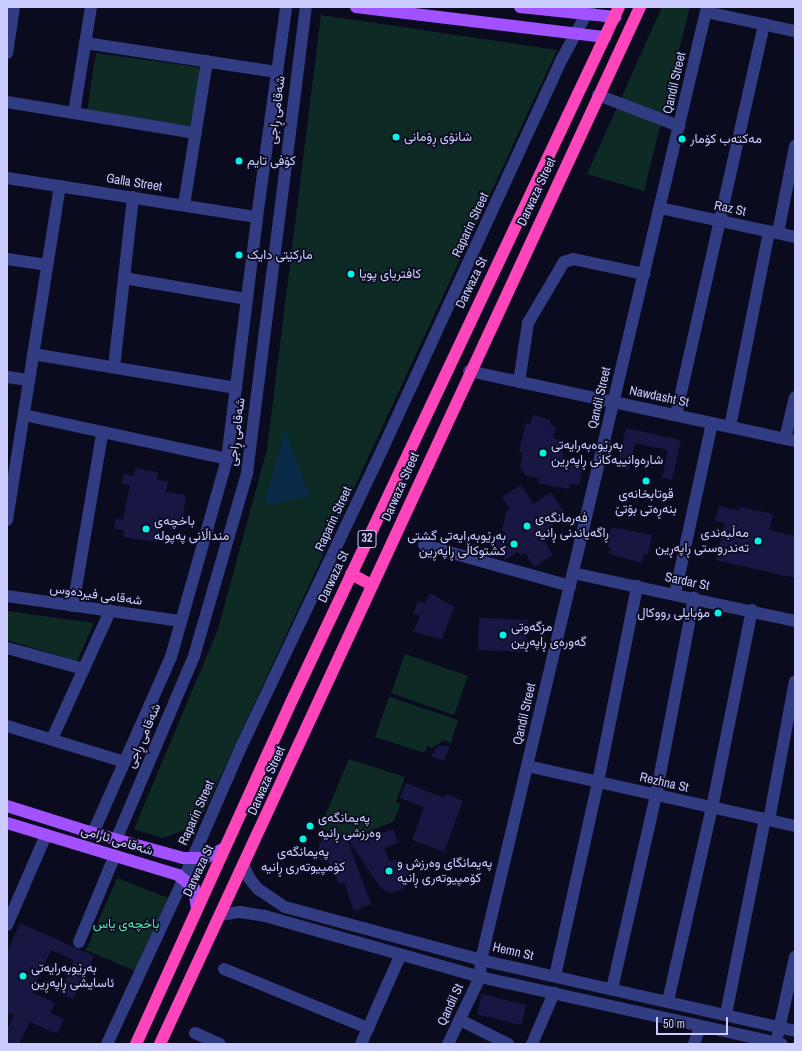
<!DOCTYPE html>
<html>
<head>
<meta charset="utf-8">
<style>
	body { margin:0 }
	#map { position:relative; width:802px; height:1051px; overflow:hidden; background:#0b0b20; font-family:"Archivo Narrow",Vazirmatn,sans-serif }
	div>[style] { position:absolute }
	.green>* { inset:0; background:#0e2a25 }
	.water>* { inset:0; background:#092a46 }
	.building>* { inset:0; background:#181642 }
	.minor>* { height:12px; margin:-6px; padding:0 6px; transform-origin:6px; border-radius:6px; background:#323c82 }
	.major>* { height:12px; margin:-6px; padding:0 6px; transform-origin:6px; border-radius:6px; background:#a251ff }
	.highway>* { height:12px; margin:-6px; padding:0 6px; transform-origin:6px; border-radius:6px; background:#ff45bc }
	.dots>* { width:11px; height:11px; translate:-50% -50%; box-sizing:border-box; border:2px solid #0b0b20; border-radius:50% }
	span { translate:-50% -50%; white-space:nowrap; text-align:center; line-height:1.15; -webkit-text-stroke:3.5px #0b0b20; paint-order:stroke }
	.shield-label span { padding:1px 3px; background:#0b0b20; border:1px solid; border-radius:3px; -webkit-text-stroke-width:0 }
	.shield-label { font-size:12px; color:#caccff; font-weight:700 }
	.street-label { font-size:13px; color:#caccff }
	.poi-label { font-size:13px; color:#caccff }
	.left { translate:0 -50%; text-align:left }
	.right { translate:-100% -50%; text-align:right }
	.park-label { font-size:13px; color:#4ee7a8 }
	.frame { position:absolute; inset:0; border:8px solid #caccff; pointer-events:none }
	.scale { position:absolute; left:656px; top:1017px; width:72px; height:18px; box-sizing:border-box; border:2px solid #caccff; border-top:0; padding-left:5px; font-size:12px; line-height:14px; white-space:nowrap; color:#caccff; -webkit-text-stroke:3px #0b0b20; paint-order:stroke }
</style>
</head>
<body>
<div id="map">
	<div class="green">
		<i style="clip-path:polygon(662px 7px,690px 7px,644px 191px,587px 174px)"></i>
		<i style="clip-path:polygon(321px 15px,557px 50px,198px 825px,163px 838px,134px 829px,218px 629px,267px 449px)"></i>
		<i style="clip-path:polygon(96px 53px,198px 67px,200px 70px,191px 126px,87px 111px)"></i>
		<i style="clip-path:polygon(7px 611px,94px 623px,77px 661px,7px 640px)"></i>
		<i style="clip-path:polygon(405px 654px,468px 676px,454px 715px,391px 693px)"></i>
		<i style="clip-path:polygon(389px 697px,458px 720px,451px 743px,444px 740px,432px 748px,427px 746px,425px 753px,375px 737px)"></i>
		<i style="clip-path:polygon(349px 759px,405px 777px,396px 802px,401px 804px,393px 822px,348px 839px,320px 828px)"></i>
		<i style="clip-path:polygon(117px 878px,168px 898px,135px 971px,86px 950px)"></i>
	</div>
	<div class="water">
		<i style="clip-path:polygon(285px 430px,309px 494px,307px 497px,269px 504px,265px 500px)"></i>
	</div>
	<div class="building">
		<i style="clip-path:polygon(533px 415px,551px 420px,549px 424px,556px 428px,553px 438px,560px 440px,559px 444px,562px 445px,563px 457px,574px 460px,573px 464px,583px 466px,579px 485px,570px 484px,569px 489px,538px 483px,539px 478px,526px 476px,520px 466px,523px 453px,519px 452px,526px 423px,530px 424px)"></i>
		<i style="clip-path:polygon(626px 428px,681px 440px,672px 480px,662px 477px,668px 450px,635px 443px,629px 470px,617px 468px)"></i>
		<i style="clip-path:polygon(135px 468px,158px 472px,157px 480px,168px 482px,166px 492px,186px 495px,182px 523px,172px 531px,161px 519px,157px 542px,123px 537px,124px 530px,114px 529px,116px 518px,123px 520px,130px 485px,122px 484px,124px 474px,134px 476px)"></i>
		<i style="clip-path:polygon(521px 485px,533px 504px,551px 492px,563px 511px,554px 517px,549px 539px,545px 542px,553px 555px,534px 567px,525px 553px,521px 556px,518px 552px,505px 560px,494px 542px,506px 535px,502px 530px,506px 512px,510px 510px,502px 497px)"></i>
		<i style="clip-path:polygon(719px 506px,739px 511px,740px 507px,773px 514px,769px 530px,795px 536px,795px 578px,716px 560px,725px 523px,715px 521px)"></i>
		<i style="clip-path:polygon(611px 527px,652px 535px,648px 555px,644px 554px,642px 563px,610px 554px,611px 548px,607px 547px)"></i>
		<i style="clip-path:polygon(430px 593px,454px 607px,442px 639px,413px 632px,420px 616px,413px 613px,418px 601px,425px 604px)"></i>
		<i style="clip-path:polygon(479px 618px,527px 620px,526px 652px,478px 650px)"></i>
		<i style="clip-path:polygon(438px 746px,450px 746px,444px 761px,431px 756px)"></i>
		<i style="clip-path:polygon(406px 783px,444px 798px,446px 794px,463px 801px,444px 852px,412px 840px,424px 807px,400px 798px)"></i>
		<i style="clip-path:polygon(393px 829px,398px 843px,384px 848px,389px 861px,396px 860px,405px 866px,410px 876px,403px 889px,391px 893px,380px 887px,349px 841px,361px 837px,362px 841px)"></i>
		<i style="clip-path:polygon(325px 834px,348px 842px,371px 904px,354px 911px,344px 882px,339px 884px,332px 865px,314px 857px)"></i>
		<i style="clip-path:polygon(20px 923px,94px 956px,73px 999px,60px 993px,74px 960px,51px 950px,32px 992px,55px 1003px,50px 1013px,64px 1019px,57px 1034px,30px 1022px,19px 1044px,7px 1044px,7px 1029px,14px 1015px,7px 1012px,7px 953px)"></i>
		<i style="clip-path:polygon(482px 994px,526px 1005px,521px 1025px,477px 1014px)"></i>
	</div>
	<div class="minor">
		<i style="left:706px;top:12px;width:91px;rotate:12.1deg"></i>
		<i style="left:85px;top:43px;width:194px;rotate:8.6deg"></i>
		<i style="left:7px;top:53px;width:47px;rotate:-81.3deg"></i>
		<i style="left:598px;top:95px;width:87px;rotate:20.9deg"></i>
		<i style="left:7px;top:102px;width:191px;rotate:9.4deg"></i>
		<i style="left:74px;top:113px;width:107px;rotate:-80.9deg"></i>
		<i style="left:7px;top:178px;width:253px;rotate:8.9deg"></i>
		<i style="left:184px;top:205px;width:146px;rotate:-80.9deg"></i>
		<i style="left:660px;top:208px;width:138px;rotate:12.1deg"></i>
		<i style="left:778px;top:233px;width:89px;rotate:-78.9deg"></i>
		<i style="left:7px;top:259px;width:40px;rotate:8.5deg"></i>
		<i style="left:124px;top:278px;width:125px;rotate:9.7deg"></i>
		<i style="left:33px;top:354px;width:206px;rotate:9.5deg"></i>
		<i style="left:114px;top:367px;width:171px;rotate:-83.6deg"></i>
		<i style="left:469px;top:371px;width:333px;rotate:12.1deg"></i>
		<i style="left:7px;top:377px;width:22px;rotate:8deg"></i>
		<i style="left:519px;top:382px;width:60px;rotate:-81.3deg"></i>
		<i style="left:528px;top:323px;width:71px;rotate:-59.5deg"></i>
		<i style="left:564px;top:262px;width:9px;rotate:-18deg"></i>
		<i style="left:573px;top:259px;width:73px;rotate:11.9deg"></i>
		<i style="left:24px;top:415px;width:208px;rotate:12.2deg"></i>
		<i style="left:676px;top:415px;width:401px;rotate:-77.3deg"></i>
		<i style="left:730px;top:427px;width:199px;rotate:-78.7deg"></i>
		<i style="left:785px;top:439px;width:43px;rotate:-76.6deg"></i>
		<i style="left:7px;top:520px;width:338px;rotate:-81deg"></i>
		<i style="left:424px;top:545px;width:152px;rotate:15.7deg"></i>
		<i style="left:573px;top:573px;width:227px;rotate:12.2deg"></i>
		<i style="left:675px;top:594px;width:175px;rotate:-77.8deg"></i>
		<i style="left:7px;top:596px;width:176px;rotate:8.2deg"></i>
		<i style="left:73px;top:606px;width:174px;rotate:-80.4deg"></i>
		<i style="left:7px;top:648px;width:80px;rotate:15.3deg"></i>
		<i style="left:7px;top:726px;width:123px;rotate:17deg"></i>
		<i style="left:52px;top:739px;width:141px;rotate:-65.6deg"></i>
		<i style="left:527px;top:766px;width:275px;rotate:12.6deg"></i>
		<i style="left:769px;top:820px;width:141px;rotate:-79.4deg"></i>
		<i style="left:93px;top:833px;width:193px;rotate:-66.1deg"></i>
		<i style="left:171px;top:657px;width:206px;rotate:-74.2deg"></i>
		<i style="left:227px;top:459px;width:244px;rotate:-82.9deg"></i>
		<i style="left:257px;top:217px;width:212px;rotate:-82.1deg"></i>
		<i style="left:116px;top:840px;width:200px;rotate:-67deg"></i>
		<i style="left:194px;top:656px;width:191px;rotate:-73.8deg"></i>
		<i style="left:247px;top:473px;width:470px;rotate:-82.8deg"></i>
		<i style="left:244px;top:866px;width:13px;rotate:67deg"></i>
		<i style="left:249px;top:878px;width:14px;rotate:51deg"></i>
		<i style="left:258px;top:889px;width:32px;rotate:34deg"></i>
		<i style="left:285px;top:907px;width:203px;rotate:15.1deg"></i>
		<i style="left:481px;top:960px;width:322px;rotate:12.7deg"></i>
		<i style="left:220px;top:915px;width:20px;rotate:-9deg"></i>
		<i style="left:240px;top:912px;width:25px;rotate:9deg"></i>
		<i style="left:265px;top:916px;width:223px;rotate:15.8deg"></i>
		<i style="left:480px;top:977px;width:309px;rotate:12.5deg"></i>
		<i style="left:7px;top:925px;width:98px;rotate:-66.6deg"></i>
		<i style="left:79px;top:942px;width:94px;rotate:-67.5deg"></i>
		<i style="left:224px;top:969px;width:156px;rotate:22.3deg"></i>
		<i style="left:555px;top:976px;width:199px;rotate:-77.5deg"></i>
		<i style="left:598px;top:782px;width:200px;rotate:-78.7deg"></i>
		<i style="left:612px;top:989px;width:199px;rotate:-77.2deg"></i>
		<i style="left:656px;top:795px;width:201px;rotate:-79.1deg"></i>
		<i style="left:668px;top:1001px;width:198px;rotate:-77.2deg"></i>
		<i style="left:712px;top:808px;width:202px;rotate:-78.6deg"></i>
		<i style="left:726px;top:1014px;width:199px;rotate:-78.7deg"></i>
		<i style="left:460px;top:1020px;width:54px;rotate:26.6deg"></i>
		<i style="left:195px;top:1033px;width:27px;rotate:24deg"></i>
		<i style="left:778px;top:1034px;width:79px;rotate:-77.6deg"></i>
		<i style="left:107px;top:1044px;width:183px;rotate:-65.1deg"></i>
		<i style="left:184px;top:878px;width:143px;rotate:-66.5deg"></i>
		<i style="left:241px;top:747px;width:314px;rotate:-64.6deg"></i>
		<i style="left:376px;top:463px;width:445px;rotate:-65.3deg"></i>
		<i style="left:562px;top:59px;width:59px;rotate:-61.7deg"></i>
		<i style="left:361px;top:1044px;width:96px;rotate:-66.1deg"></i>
		<i style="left:448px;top:1044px;width:74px;rotate:-64.5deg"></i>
		<i style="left:480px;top:977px;width:17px;rotate:-87deg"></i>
		<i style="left:481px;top:960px;width:979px;rotate:-76.66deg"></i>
		<i style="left:532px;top:1044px;width:56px;rotate:-66.7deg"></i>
		<i style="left:694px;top:1044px;width:18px;rotate:-71deg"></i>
	</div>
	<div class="major">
		<i style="left:356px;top:7px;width:251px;rotate:6.9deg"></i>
		<i style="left:520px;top:7px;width:96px;rotate:6deg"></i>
		<i style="left:7px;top:806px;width:90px;rotate:17.4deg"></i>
		<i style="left:93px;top:833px;width:93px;rotate:15.5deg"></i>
		<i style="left:183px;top:858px;width:22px"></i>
		<i style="left:205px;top:858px;width:22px;rotate:-27deg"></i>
		<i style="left:7px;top:823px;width:179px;rotate:16.9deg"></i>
		<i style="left:178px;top:875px;width:21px;rotate:39deg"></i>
		<i style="left:194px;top:888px;width:21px;rotate:82deg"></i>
	</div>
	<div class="highway">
		<i style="left:351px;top:574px;width:24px;rotate:28deg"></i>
		<i style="left:136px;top:1044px;width:382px;rotate:-65.6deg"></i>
		<i style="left:294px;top:696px;width:762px;rotate:-64.75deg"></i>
		<i style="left:160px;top:1044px;width:1143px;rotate:-65.16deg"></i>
	</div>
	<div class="dots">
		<i style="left:396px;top:137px;background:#00f5e6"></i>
		<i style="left:682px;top:139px;background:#00f5e6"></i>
		<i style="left:239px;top:161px;background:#00f5e6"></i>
		<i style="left:239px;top:255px;background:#00f5e6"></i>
		<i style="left:351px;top:274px;background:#00f5e6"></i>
		<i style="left:543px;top:453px;background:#00f5e6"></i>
		<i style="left:646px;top:481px;background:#00f5e6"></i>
		<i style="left:527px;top:526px;background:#00f5e6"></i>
		<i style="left:146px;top:529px;background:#00f5e6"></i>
		<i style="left:758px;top:541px;background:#00f5e6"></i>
		<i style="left:514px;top:544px;background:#00f5e6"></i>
		<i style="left:718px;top:613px;background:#00f5e6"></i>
		<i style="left:503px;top:635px;background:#00f5e6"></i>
		<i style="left:310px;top:826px;background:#00f5e6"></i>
		<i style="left:303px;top:839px;background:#00f5e6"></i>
		<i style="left:389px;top:871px;background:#00f5e6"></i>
		<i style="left:23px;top:976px;background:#00f5e6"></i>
	</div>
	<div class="shield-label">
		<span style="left:367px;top:539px">32</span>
	</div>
	<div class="street-label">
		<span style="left:675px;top:83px;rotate:-77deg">Qandil Street</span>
		<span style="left:277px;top:110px;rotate:-83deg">شەقامی ڕاجی</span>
		<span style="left:134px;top:183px;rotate:9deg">Galla Street</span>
		<span style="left:537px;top:192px;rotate:-65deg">Darwaza Street</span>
		<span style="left:730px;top:209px;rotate:12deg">Raz St</span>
		<span style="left:471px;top:225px;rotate:-65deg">Raparin Street</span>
		<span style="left:472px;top:283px;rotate:-64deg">Darwaza St</span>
		<span style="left:659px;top:397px;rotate:12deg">Nawdasht St</span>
		<span style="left:600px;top:398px;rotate:-77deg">Qandil Street</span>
		<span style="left:237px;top:432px;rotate:-83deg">شەقامی ڕاجی</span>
		<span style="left:401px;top:487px;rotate:-66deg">Darwaza Street</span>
		<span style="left:334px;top:519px;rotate:-65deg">Raparin Street</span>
		<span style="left:334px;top:577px;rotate:-65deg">Darwaza St</span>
		<span style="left:687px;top:582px;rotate:12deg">Sardar St</span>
		<span style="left:96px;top:595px;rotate:8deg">شەقامی فیردەوس</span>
		<span style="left:525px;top:714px;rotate:-77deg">Qandil Street</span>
		<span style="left:144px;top:736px;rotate:-67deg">شەقامی ڕاجی</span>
		<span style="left:267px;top:781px;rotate:-66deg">Darwaza Street</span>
		<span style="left:664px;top:783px;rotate:13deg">Rezhna St</span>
		<span style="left:197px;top:813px;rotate:-66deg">Raparin Street</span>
		<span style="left:117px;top:841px;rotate:17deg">شەقامی ئارامی</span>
		<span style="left:199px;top:871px;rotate:-65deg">Darwaza St</span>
		<span style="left:513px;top:952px;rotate:13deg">Hemn St</span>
		<span style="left:451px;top:1005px;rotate:-65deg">Qandil St</span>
	</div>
	<div class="poi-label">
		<span class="left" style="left:404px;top:137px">شانۆی ڕۆمانی</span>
		<span class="left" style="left:690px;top:139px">مەکتەب کۆمار</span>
		<span class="left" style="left:247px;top:161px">کۆفی تایم</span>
		<span class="left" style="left:247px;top:255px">مارکێتی دایک</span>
		<span class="left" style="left:359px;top:274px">کافتریای پویا</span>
		<span class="left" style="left:551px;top:453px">بەڕێوەبەرایەتی<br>شارەوانییەکانی ڕاپەڕین</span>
		<span style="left:646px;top:502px">قوتابخانەی<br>بنەڕەتی بۆتێ</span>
		<span class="left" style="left:535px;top:526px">فەرمانگەی<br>ڕاگەیاندنی ڕانیە</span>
		<span class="left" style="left:154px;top:529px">باخچەی<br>منداڵانی پەپولە</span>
		<span class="right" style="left:749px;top:541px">مەڵبەندی<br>تەندروستی ڕاپەڕین</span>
		<span class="right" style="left:506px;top:544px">بەڕێوبەرایەتی گشتی<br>کشتوکاڵی ڕاپەڕین</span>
		<span class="right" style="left:710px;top:613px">مۆبایلی رووکال</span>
		<span class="left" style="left:511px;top:635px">مزگەوتی<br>گەورەی ڕاپەڕین</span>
		<span class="left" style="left:318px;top:826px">پەیمانگەی<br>وەرزشی ڕانیە</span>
		<span style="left:303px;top:860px">پەیمانگەی<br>کۆمپیوتەری ڕانیە</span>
		<span class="left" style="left:397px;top:871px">پەیمانگای وەرزش و<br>کۆمپیوتەری ڕانیە</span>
		<span class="left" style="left:31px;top:976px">بەڕێوبەرایەتی<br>ئاسایشی ڕاپەڕین</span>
	</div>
	<div class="park-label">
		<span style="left:126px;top:924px">باخچەی یاس</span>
	</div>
	<div class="frame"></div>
	<div class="scale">50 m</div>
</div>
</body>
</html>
